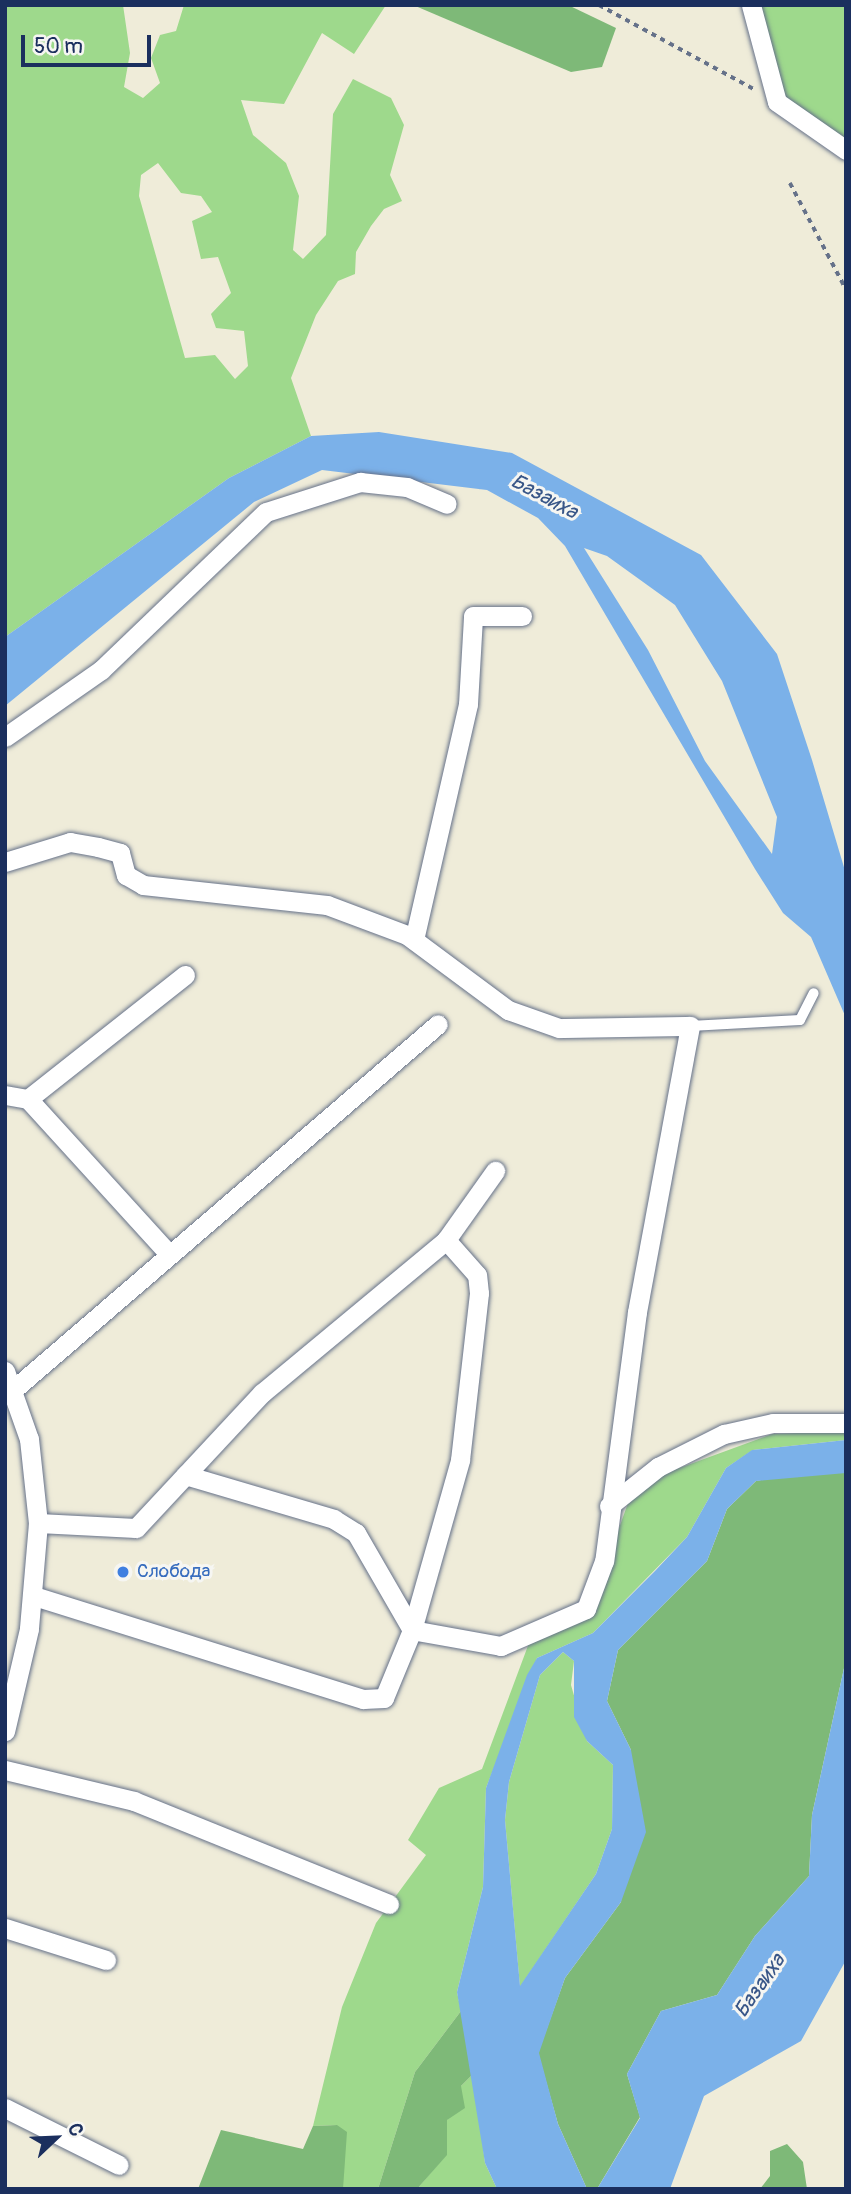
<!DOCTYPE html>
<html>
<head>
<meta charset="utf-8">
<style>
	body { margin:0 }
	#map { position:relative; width:851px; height:2194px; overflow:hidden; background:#efecd9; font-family:Pangolin,sans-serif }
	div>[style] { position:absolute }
	.green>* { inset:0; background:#9ed98c }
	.forest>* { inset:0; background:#7eb978 }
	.water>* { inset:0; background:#7bb1e9 }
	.path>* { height:3.5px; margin-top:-1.75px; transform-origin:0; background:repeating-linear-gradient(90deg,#657189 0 5px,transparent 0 10px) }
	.roads { filter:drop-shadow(0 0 2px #657189) drop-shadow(0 0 2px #657189) }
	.lane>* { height:10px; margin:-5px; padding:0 5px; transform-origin:5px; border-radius:5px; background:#fff }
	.street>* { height:19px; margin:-9.5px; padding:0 9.5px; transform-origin:9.5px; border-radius:9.5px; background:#fff }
	.dots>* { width:19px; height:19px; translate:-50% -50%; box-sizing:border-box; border:4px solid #f6f6f2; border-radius:50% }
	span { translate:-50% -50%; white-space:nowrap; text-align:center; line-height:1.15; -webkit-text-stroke:6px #f6f6f2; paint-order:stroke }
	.shop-label { font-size:19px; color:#366cbe }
	.left { translate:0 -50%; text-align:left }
	.water-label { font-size:21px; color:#385688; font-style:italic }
	.frame { position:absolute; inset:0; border:7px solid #1b2f5e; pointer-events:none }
	.north { position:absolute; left:21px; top:2103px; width:70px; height:70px; -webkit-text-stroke:5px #f6f6f2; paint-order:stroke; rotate:67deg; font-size:19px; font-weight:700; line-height:28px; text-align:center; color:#1b2f5e }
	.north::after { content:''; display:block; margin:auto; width:24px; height:32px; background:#1b2f5e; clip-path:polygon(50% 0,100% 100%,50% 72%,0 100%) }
	.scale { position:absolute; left:21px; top:35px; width:130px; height:32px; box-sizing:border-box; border:4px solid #1b2f5e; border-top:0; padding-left:9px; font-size:21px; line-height:24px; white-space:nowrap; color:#1b2f5e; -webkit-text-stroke:5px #f6f6f2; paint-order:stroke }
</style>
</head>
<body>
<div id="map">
	<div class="green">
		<i style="clip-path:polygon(evenodd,5px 5px,123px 5px,130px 53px,124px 87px,143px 98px,160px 83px,151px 58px,160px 35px,176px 31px,184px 5px,386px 5px,354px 54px,322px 33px,284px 104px,241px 100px,253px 135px,286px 163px,299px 196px,293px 250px,303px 259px,326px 235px,333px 114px,353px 79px,391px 98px,404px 125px,390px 175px,402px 201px,384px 209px,371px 226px,356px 252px,355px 274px,338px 281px,316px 315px,291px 378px,311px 436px,229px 478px,5px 637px,5px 5px,158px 163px,181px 193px,201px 196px,212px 212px,192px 221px,201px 259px,218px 257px,231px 293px,211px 314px,216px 328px,244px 331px,248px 366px,235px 379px,215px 355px,185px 358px,139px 196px,141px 175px,158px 163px)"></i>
		<i style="clip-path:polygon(751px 5px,846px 5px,846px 150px,777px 102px)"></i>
		<i style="clip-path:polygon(846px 1431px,846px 1440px,753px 1450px,726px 1468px,687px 1537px,593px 1633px,537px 1658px,486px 1788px,483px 1887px,457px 1992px,461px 2011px,415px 2072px,378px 2189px,343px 2189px,337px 2125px,313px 2126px,342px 2007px,376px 1923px,426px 1855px,408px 1840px,439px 1788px,482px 1769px,529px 1643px,587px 1618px,628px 1503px,663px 1474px,772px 1434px)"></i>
		<i style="clip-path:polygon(563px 1652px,574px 1661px,571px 1685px,587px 1741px,613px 1765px,612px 1829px,596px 1874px,520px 1987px,505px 1820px,509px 1782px,540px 1675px)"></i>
		<i style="clip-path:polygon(474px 2073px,485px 2163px,497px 2189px,417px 2189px,446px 2155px,447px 2120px,461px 2086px)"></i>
	</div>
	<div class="forest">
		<i style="clip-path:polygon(413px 5px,568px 5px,616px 28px,602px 67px,571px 72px)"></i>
		<i style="clip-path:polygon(808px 1471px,846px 1473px,846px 1659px,812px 1815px,809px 1876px,755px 1936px,717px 1995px,661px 2011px,627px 2074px,640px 2117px,597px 2189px,587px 2189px,558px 2124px,538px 2053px,565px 1978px,621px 1902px,631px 1750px,607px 1701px,618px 1650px,707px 1561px,727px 1509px,756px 1481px)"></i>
		<i style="clip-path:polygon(461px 2011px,474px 2073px,461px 2086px,465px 2108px,447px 2120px,447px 2155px,417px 2189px,378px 2189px,415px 2072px)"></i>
		<i style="clip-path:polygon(337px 2125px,347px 2132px,343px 2189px,198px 2189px,221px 2130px,303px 2149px,313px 2126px)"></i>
		<i style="clip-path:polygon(787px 2144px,803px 2162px,807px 2189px,760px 2189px,770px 2176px,770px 2151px)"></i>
	</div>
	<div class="water">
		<i style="clip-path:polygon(evenodd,379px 432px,512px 453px,701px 555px,777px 654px,812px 760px,846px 874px,846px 1018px,811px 937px,783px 913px,755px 869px,565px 546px,538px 518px,487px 490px,322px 470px,254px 502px,5px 706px,5px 637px,229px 478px,311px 436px,379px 432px,584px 548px,607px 556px,675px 605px,722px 681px,777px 817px,772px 854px,705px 761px,648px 650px,584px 548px)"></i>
		<i style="clip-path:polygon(evenodd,846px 1440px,846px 1473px,756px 1481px,727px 1509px,707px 1561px,618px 1650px,607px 1701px,631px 1750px,646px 1832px,621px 1902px,565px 1978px,539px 2053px,558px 2124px,587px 2189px,497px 2189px,485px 2163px,457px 1992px,483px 1887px,486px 1788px,527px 1675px,537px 1658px,593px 1633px,655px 1571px,687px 1537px,726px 1468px,752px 1450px,846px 1440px,563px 1652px,574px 1661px,574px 1717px,587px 1741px,613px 1765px,612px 1829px,596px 1874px,520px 1986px,505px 1820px,509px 1782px,540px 1675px,563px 1652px)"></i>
		<i style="clip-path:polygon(846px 1659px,846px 1960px,801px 2041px,704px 2096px,670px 2189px,597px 2189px,640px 2118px,627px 2074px,661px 2011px,717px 1995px,755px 1936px,809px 1876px,812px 1815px)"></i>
	</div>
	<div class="path">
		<i style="left:599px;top:5px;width:176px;rotate:28.5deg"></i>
		<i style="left:790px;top:183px;width:120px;rotate:62.2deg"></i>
	</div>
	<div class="roads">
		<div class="lane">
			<i style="left:690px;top:1026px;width:110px;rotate:-3.1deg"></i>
			<i style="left:800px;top:1020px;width:30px;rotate:-63deg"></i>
		</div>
		<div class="street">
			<i style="left:751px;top:5px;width:100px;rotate:75deg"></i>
			<i style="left:777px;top:102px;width:84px;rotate:34.8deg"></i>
			<i style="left:5px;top:737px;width:117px;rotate:-34.9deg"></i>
			<i style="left:101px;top:670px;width:228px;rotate:-43.8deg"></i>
			<i style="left:266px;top:512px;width:99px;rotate:-17.7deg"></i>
			<i style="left:360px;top:482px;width:47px;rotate:6.1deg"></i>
			<i style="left:407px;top:487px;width:43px;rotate:23deg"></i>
			<i style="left:5px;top:862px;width:68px;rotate:-17.1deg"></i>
			<i style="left:70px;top:842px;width:28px;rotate:10deg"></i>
			<i style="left:98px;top:847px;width:23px;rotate:15deg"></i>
			<i style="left:120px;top:853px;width:23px;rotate:75deg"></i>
			<i style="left:126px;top:875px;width:20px;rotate:30deg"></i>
			<i style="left:143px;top:885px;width:185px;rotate:6.2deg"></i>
			<i style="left:327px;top:905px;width:85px;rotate:20.6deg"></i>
			<i style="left:407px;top:935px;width:126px;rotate:36.6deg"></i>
			<i style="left:508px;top:1010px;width:54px;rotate:19.4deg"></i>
			<i style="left:559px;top:1028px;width:131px;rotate:-0.9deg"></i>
			<i style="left:690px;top:1026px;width:291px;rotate:100.5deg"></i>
			<i style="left:637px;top:1312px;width:251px;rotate:97.5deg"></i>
			<i style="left:604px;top:1561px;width:51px;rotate:110.6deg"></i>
			<i style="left:586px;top:1609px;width:93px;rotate:156.5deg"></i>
			<i style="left:501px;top:1646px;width:90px;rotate:-169.8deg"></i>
			<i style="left:412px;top:1630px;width:112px;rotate:-120deg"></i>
			<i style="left:356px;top:1533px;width:26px;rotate:-148deg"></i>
			<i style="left:334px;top:1519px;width:155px;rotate:-163.5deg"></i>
			<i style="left:414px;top:940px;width:242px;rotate:-77.1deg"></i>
			<i style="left:468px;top:704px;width:88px;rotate:-86.7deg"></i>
			<i style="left:473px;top:616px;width:49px"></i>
			<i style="left:5px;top:1095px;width:23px;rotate:10deg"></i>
			<i style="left:28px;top:1099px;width:210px;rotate:47.7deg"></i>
			<i style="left:28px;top:1099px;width:200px;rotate:-38.3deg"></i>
			<i style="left:5px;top:1371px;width:72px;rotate:70.6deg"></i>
			<i style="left:29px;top:1439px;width:84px;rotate:83.9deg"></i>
			<i style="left:38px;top:1523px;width:106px;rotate:94.9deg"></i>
			<i style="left:29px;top:1629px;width:105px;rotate:103.2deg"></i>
			<i style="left:14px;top:1389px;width:559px;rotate:-40.72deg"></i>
			<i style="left:609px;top:1506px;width:63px;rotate:-38.5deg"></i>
			<i style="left:658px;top:1467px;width:74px;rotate:-26.6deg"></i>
			<i style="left:724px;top:1434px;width:50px;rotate:-12.7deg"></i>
			<i style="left:773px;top:1423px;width:73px"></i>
			<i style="left:38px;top:1523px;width:98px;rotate:2.9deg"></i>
			<i style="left:136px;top:1528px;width:185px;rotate:-47deg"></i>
			<i style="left:262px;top:1393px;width:239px;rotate:-39.7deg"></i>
			<i style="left:446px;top:1240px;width:85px;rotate:-54.6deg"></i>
			<i style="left:34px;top:1596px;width:345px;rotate:17.4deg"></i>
			<i style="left:363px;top:1699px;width:21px;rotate:-3deg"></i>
			<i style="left:384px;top:1698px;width:74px;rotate:-67.6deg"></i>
			<i style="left:412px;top:1630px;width:177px;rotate:-74.2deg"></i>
			<i style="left:460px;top:1460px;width:168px;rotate:-83.5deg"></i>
			<i style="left:479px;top:1293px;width:18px;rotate:-96deg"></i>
			<i style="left:477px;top:1275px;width:47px;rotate:-131.5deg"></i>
			<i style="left:5px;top:1770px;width:133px;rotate:13.5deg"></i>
			<i style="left:134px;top:1801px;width:275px;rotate:22deg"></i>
			<i style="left:5px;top:1928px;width:106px;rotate:17.6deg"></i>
			<i style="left:5px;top:2108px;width:127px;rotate:26.6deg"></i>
		</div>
	</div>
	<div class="dots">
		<i style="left:123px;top:1572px;background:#3f7fe0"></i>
	</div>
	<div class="shop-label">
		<span class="left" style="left:137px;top:1572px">Слобода</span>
	</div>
	<div class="water-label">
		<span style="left:544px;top:497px;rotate:28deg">Базаиха</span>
		<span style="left:760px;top:1986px;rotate:-55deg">Базаиха</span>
	</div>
	<div class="frame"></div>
	<div class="north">С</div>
	<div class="scale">50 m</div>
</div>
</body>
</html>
